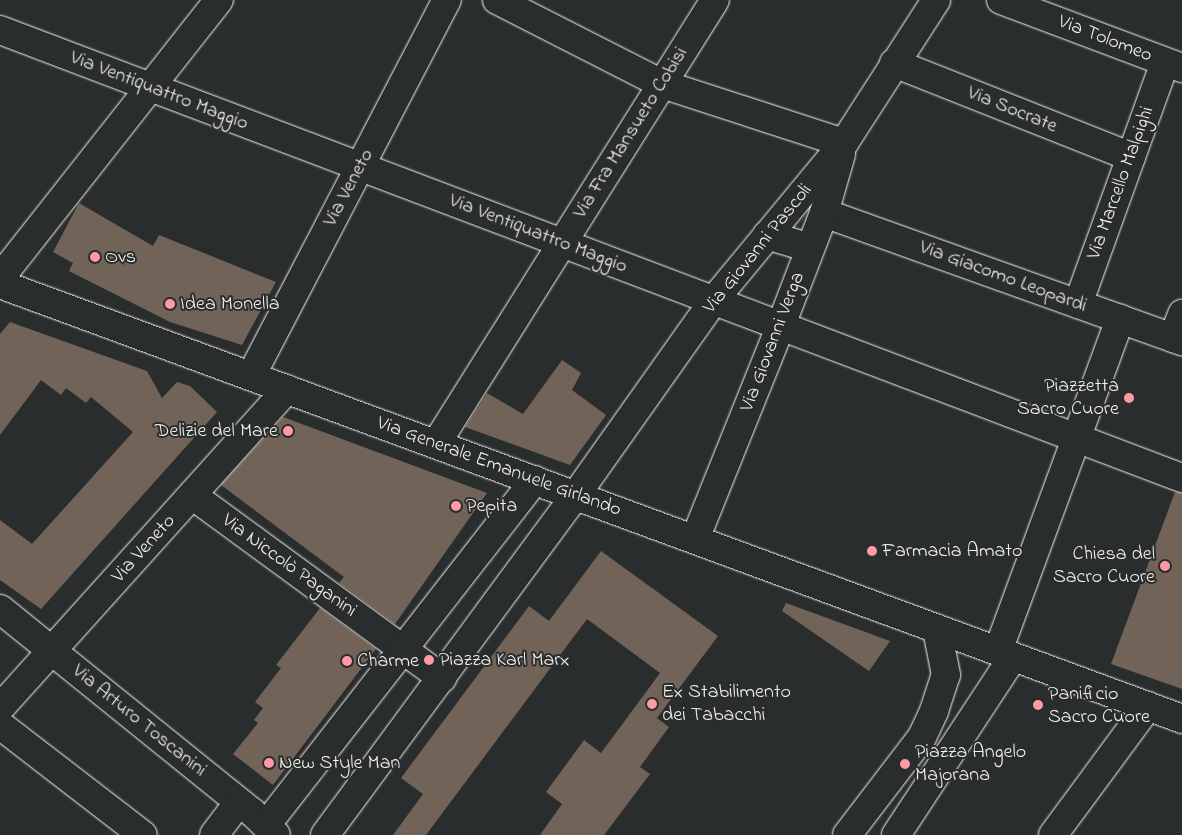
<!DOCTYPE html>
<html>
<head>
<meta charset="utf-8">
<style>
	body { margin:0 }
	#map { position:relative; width:1182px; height:835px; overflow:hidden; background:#2a2d2e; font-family:"Indie Flower",sans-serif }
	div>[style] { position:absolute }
	.building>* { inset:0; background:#726359 }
	.roads { filter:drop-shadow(0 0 1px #f4f1e8) drop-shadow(0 0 1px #f4f1e8) }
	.minor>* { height:28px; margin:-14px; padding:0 14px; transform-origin:14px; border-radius:14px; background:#2a2d2e }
	.tertiary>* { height:28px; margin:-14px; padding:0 14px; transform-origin:14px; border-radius:14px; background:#2a2d2e }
	.secondary>* { height:28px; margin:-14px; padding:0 14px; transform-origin:14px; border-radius:14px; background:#2a2d2e }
	.dots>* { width:14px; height:14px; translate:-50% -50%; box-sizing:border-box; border:2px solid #2a2d2e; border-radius:50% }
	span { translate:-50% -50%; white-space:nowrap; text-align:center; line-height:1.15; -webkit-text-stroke:4px #2a2d2e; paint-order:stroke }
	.street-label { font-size:20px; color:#f4f1e8 }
	.poi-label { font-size:20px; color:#f4f1e8 }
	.left { translate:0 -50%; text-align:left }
	.right { translate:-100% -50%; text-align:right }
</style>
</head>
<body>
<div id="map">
	<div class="building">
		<i style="clip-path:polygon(79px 203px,153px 246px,159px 235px,276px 282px,242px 345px,170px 322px,69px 271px,73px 263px,53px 252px)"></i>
		<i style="clip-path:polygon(10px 322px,147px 371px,162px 398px,177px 382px,190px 386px,217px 412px,41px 609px,0 580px,0 520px,32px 544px,133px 432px,91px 397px,86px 403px,66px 388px,61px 395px,41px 380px,0 435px,0 334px)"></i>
		<i style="clip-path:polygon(562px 360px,581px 373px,572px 390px,606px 415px,570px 465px,465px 427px,487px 393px,523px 414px)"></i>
		<i style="clip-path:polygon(283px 417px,487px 493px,395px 624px,339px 583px,344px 577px,221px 485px)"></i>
		<i style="clip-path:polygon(1175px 492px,1182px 493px,1182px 689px,1111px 664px)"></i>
		<i style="clip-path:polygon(601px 551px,718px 636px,657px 718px,669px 727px,640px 767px,650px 774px,604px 835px,540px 835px,562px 804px,546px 792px,584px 740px,601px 753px,660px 673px,587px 619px,426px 835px,393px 835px,423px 794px,401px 778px,529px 606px,549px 621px)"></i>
		<i style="clip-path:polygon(786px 603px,890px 641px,869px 671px,782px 611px)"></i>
		<i style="clip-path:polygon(320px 608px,376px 649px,273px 785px,233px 754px,258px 723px,254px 720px,263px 708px,255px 702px,281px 668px,276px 665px)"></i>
	</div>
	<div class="roads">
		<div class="minor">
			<i style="left:497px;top:0;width:185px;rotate:27deg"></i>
			<i style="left:662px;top:84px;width:191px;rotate:18deg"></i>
			<i style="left:0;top:30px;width:1264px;rotate:20.76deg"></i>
			<i style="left:894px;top:63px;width:255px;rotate:21.6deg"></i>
			<i style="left:824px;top:213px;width:380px;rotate:19.7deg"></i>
			<i style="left:767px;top:235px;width:45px;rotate:16.8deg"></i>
			<i style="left:0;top:278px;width:354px;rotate:-51.8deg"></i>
			<i style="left:1078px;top:304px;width:257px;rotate:-70.2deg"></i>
			<i style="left:1173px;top:338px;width:26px;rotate:-69deg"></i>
			<i style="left:251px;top:376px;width:424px;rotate:-62.5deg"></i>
			<i style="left:436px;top:444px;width:524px;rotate:-57.86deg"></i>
			<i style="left:192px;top:495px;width:310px;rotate:36.2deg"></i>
			<i style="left:0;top:609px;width:324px;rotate:38.9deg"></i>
			<i style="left:252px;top:812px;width:33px;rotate:44deg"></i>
			<i style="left:998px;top:651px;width:354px;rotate:-69.8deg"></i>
			<i style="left:0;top:708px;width:429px;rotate:-48deg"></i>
			<i style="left:0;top:725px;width:180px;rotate:37.6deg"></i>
			<i style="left:267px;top:824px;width:436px;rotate:-52.1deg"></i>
			<i style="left:214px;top:835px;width:41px;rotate:-52.9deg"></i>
			<i style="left:325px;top:835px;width:423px;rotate:-53.6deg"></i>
			<i style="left:847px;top:835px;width:123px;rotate:-52.6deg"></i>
			<i style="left:922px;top:737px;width:29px;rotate:-65deg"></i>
			<i style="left:934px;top:711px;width:38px;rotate:-72deg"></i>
			<i style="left:946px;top:675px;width:47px;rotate:-101.1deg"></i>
			<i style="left:896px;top:835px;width:213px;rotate:-56.7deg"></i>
			<i style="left:1053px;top:835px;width:160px;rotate:-53.6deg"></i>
		</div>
		<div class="tertiary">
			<i style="left:1001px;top:0;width:193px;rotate:20.6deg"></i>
			<i style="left:576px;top:495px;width:239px;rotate:-54.7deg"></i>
			<i style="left:714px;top:300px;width:204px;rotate:-50.4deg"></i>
			<i style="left:844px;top:143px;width:170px;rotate:-57.2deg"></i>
			<i style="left:695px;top:539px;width:231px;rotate:-68.1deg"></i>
			<i style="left:781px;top:325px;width:120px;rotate:-69deg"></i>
			<i style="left:824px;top:213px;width:61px;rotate:-73.9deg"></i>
		</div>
		<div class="secondary">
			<i style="left:0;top:284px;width:1260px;rotate:20.2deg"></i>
		</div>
	</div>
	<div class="dots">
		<i style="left:95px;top:257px;background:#ff9aa2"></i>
		<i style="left:170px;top:304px;background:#ff9aa2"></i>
		<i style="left:1129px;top:398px;background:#ff9aa2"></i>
		<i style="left:288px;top:431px;background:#ff9aa2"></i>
		<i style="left:456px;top:506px;background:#ff9aa2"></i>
		<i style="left:872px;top:551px;background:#ff9aa2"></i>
		<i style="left:1165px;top:566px;background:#ff9aa2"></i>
		<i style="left:429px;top:660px;background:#ff9aa2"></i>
		<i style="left:347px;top:661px;background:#ff9aa2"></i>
		<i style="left:652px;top:704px;background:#ff9aa2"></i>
		<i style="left:1038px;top:705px;background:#ff9aa2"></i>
		<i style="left:269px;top:763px;background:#ff9aa2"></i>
		<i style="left:905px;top:764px;background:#ff9aa2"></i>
	</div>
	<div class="street-label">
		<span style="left:1105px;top:39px;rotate:21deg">Via Tolomeo</span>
		<span style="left:159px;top:91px;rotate:21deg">Via Ventiquattro Maggio</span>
		<span style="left:1012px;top:110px;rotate:22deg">Via Socrate</span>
		<span style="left:631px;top:133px;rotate:-58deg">Via Fra Mansueto Cobisi</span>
		<span style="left:1121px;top:183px;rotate:-70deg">Via Marcello Malpighi</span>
		<span style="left:349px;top:188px;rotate:-62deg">Via Veneto</span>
		<span style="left:538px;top:234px;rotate:21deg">Via Ventiquattro Maggio</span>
		<span style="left:758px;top:249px;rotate:-51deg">Via Giovanni Pascoli</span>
		<span style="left:1003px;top:277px;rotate:20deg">Via Giacomo Leopardi</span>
		<span style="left:773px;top:342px;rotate:-69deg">Via Giovanni Verga</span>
		<span style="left:499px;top:467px;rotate:20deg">Via Generale Emanuele Girlando</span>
		<span style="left:144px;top:549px;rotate:-48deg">Via Veneto</span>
		<span style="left:289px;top:566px;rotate:36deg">Via Niccolò Paganini</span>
		<span style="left:139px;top:721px;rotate:39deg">Via Arturo Toscanini</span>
	</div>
	<div class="poi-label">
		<span class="left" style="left:105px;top:257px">Ovs</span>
		<span class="left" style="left:180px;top:304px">Idea Monella</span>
		<span class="right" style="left:1119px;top:398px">Piazzetta<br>Sacro Cuore</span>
		<span class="right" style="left:278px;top:431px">Delizie del Mare</span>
		<span class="left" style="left:466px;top:506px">Pepita</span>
		<span class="left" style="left:882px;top:551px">Farmacia Amato</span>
		<span class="right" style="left:1155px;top:566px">Chiesa del<br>Sacro Cuore</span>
		<span class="left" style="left:439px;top:660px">Piazza Karl Marx</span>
		<span class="left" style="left:357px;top:661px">Charme</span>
		<span class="left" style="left:662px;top:704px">Ex Stabilimento<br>dei Tabacchi</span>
		<span class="left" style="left:1048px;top:706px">Panificio<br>Sacro Cuore</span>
		<span class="left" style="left:915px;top:764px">Piazza Angelo<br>Majorana</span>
		<span class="left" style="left:279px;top:763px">New Style Man</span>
	</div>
</div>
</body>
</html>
